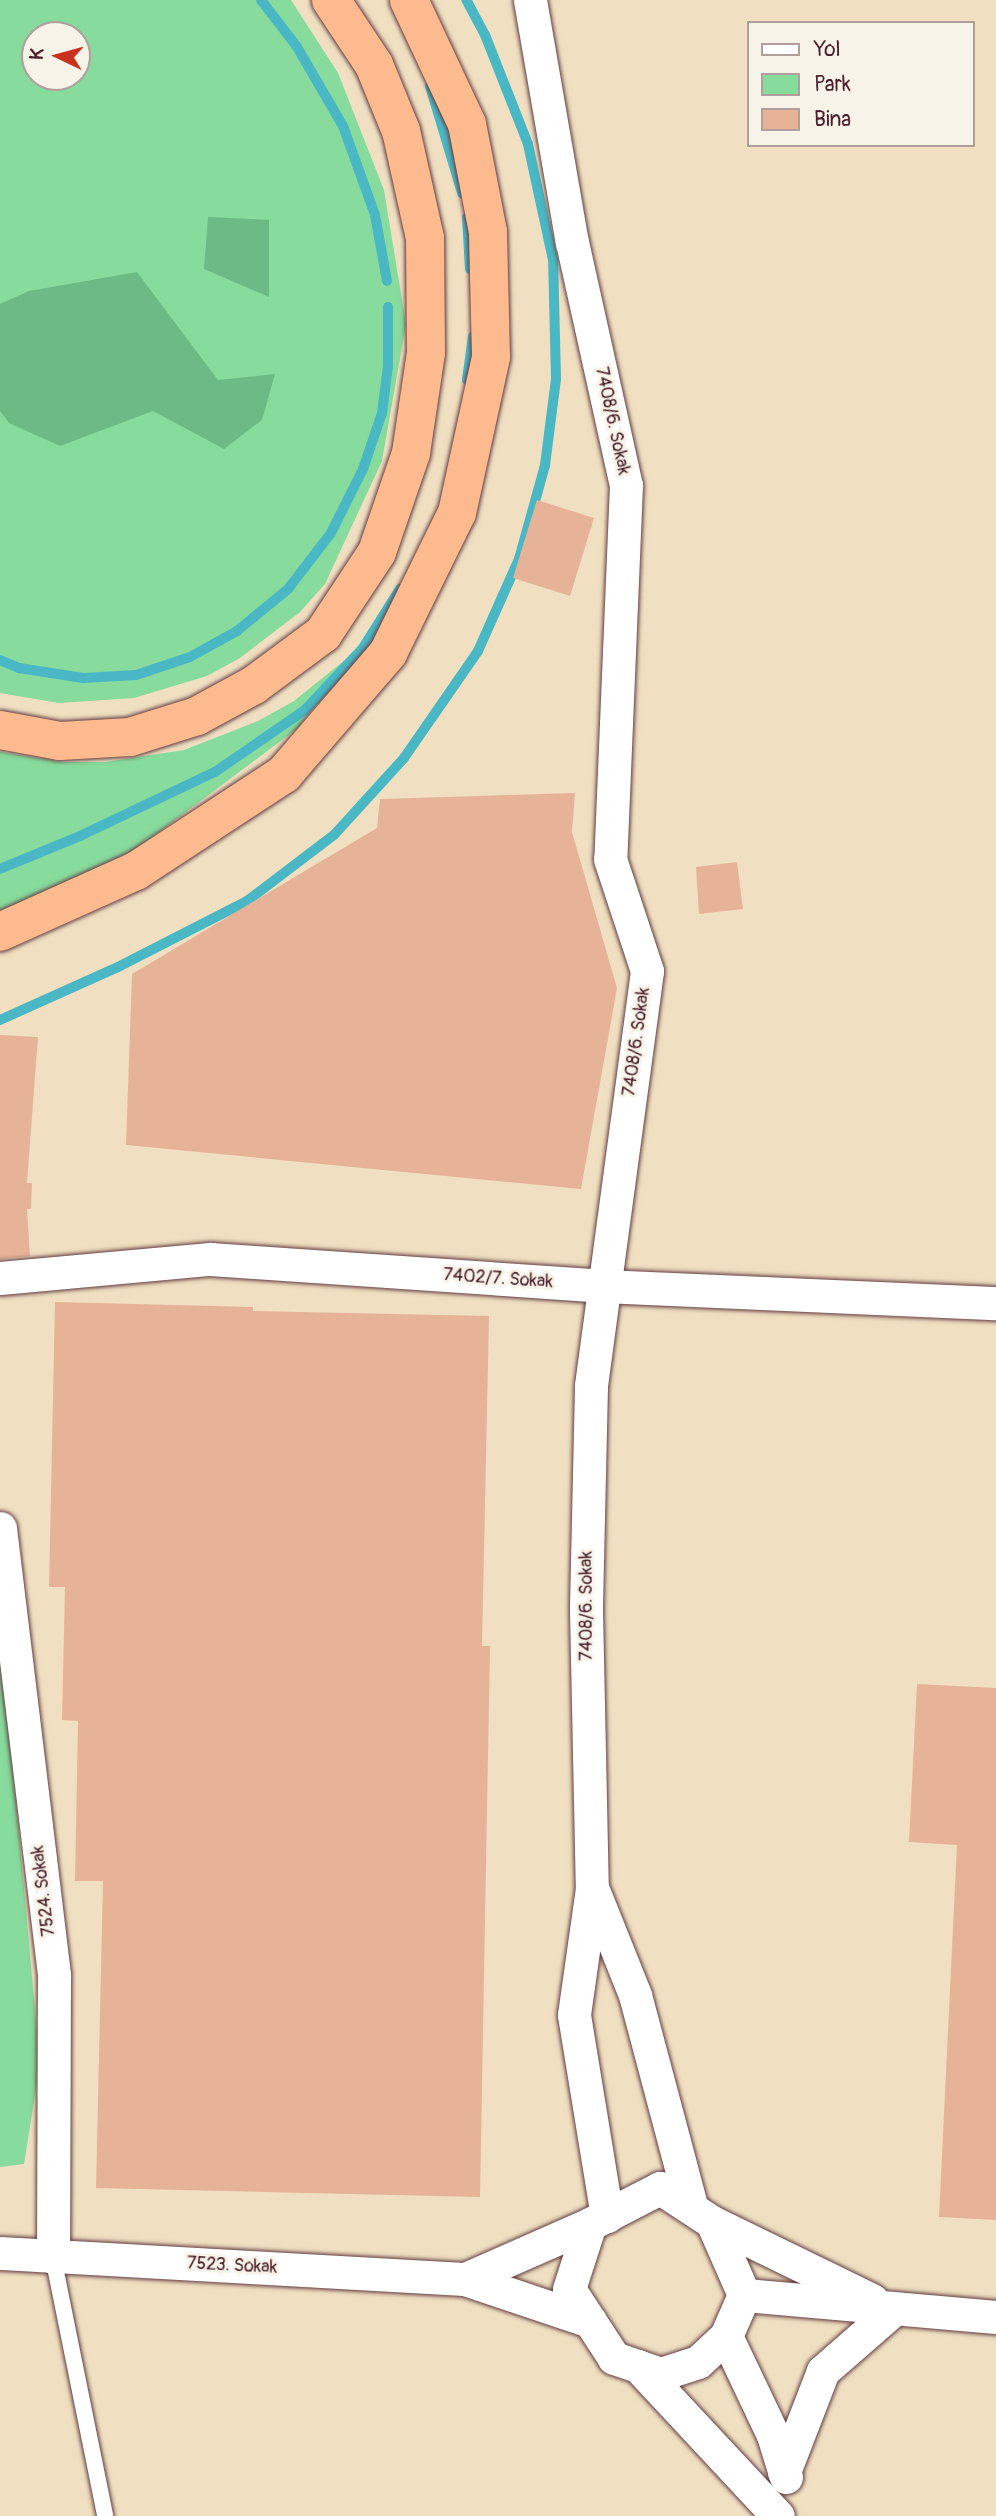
<!DOCTYPE html>
<html>
<head>
<meta charset="utf-8">
<style>
	body { margin:0 }
	#map { position:relative; width:996px; height:2516px; overflow:hidden; background:#f0e0c1; font-family:Pangolin,sans-serif }
	div>[style] { position:absolute }
	.green>* { inset:0; background:#87db9d }
	.forest>* { inset:0; background:#6dbb84 }
	.stream>* { height:10px; margin:-5px; padding:0 5px; transform-origin:5px; border-radius:5px; background:#4ab8c4 }
	.building>* { inset:0; background:#e6b398 }
	.roads { filter:drop-shadow(0 0 2px #633c42) drop-shadow(0 0 2px #633c42) }
	.service>* { height:16px; margin:-8px; padding:0 8px; transform-origin:8px; border-radius:8px; background:#fff }
	.minor>* { height:33px; margin:-16.5px; padding:0 16.5px; transform-origin:16.5px; border-radius:16.5px; background:#fff }
	.motorway>* { height:38px; margin:-19px; padding:0 19px; transform-origin:19px; border-radius:19px; background:#fcba8e }
	span { translate:-50% -50%; white-space:nowrap; text-align:center; line-height:1.15; -webkit-text-stroke:6px #f7f3e8; paint-order:stroke }
	.street-label { font-size:18px; color:#4a1f2b }
	.legend { position:absolute; left:747px; top:21px; width:228px; height:126px; box-sizing:border-box; background:#f7f3e8; border:2px solid #b29e9c; margin:0; padding:9px 12px; list-style:none; font-size:21px; color:#4a1f2b }
	.legend li { display:flex; align-items:center; gap:14px; height:35px }
	.legend b { width:35px; border:2px solid #b29e9c }
	.north { position:absolute; left:21px; top:21px; width:70px; height:70px; box-sizing:border-box; background:#f7f3e8; border:2px solid #b29e9c; border-radius:50%; rotate:275deg; font-size:19px; font-weight:700; line-height:28px; text-align:center; color:#4a1f2b }
	.north::after { content:''; display:block; margin:auto; width:24px; height:32px; background:#c8321e; clip-path:polygon(50% 0,100% 100%,50% 72%,0 100%) }
</style>
</head>
<body>
<div id="map">
	<div class="green">
		<i style="clip-path:polygon(evenodd,0 0,291px 0,338px 73px,384px 190px,406px 324px,382px 461px,325px 584px,300px 612px,240px 658px,207px 676px,134px 698px,59px 703px,0 693px,0 0,35px 35px,77px 35px,77px 77px,35px 77px,35px 35px)"></i>
		<i style="clip-path:polygon(356px 651px,298px 728px,131px 853px,0 911px,0 752px,65px 762px,105px 762px,184px 750px,258px 721px,294px 701px)"></i>
		<i style="clip-path:polygon(0 1626px,40px 2064px,24px 2164px,0 2167px)"></i>
	</div>
	<div class="forest">
		<i style="clip-path:polygon(208px 217px,269px 220px,269px 297px,204px 269px)"></i>
		<i style="clip-path:polygon(137px 272px,218px 380px,275px 374px,262px 420px,224px 449px,153px 411px,60px 446px,9px 423px,0 411px,0 304px,29px 291px)"></i>
	</div>
	<div class="stream">
		<i style="left:261px;top:0;width:59px;rotate:52.5deg"></i>
		<i style="left:297px;top:47px;width:91px;rotate:59.8deg"></i>
		<i style="left:343px;top:126px;width:95px;rotate:70.2deg"></i>
		<i style="left:375px;top:215px;width:67px;rotate:79.7deg"></i>
		<i style="left:430px;top:86px;width:112px;rotate:73.3deg"></i>
		<i style="left:467px;top:217px;width:52px;rotate:86.7deg"></i>
		<i style="left:467px;top:380px;width:44px;rotate:-82.2deg"></i>
		<i style="left:0;top:660px;width:21px;rotate:23deg"></i>
		<i style="left:19px;top:668px;width:65px;rotate:8.9deg"></i>
		<i style="left:83px;top:678px;width:53px;rotate:-3.2deg"></i>
		<i style="left:136px;top:675px;width:57px;rotate:-18.4deg"></i>
		<i style="left:190px;top:657px;width:54px;rotate:-29deg"></i>
		<i style="left:237px;top:631px;width:66px;rotate:-39.5deg"></i>
		<i style="left:288px;top:589px;width:71px;rotate:-52.5deg"></i>
		<i style="left:331px;top:533px;width:72px;rotate:-63.4deg"></i>
		<i style="left:363px;top:469px;width:59px;rotate:-71.3deg"></i>
		<i style="left:382px;top:413px;width:47px;rotate:-82.7deg"></i>
		<i style="left:388px;top:366px;width:59px;rotate:-90deg"></i>
		<i style="left:0;top:869px;width:87px;rotate:-22.4deg"></i>
		<i style="left:80px;top:836px;width:149px;rotate:-25.4deg"></i>
		<i style="left:215px;top:772px;width:109px;rotate:-34.6deg"></i>
		<i style="left:305px;top:710px;width:85px;rotate:-46.9deg"></i>
		<i style="left:363px;top:648px;width:70px;rotate:-57.9deg"></i>
		<i style="left:0;top:1020px;width:129px;rotate:-24.2deg"></i>
		<i style="left:118px;top:967px;width:145px;rotate:-27.1deg"></i>
		<i style="left:247px;top:901px;width:109px;rotate:-37.2deg"></i>
		<i style="left:334px;top:835px;width:104px;rotate:-47.7deg"></i>
		<i style="left:404px;top:758px;width:130px;rotate:-55.3deg"></i>
		<i style="left:478px;top:651px;width:101px;rotate:-66deg"></i>
		<i style="left:519px;top:559px;width:98px;rotate:-74.5deg"></i>
		<i style="left:545px;top:465px;width:87px;rotate:-82.7deg"></i>
		<i style="left:556px;top:379px;width:119px;rotate:-91.4deg"></i>
		<i style="left:553px;top:260px;width:119px;rotate:-102.2deg"></i>
		<i style="left:528px;top:144px;width:117px;rotate:-111.5deg"></i>
		<i style="left:485px;top:35px;width:40px;rotate:-118deg"></i>
	</div>
	<div class="building">
		<i style="clip-path:polygon(537px 500px,594px 518px,570px 596px,513px 578px)"></i>
		<i style="clip-path:polygon(575px 793px,572px 832px,617px 988px,581px 1189px,126px 1145px,132px 974px,377px 828px,380px 799px)"></i>
		<i style="clip-path:polygon(737px 862px,743px 909px,699px 914px,696px 867px)"></i>
		<i style="clip-path:polygon(0 1035px,38px 1037px,27px 1183px,32px 1183px,31px 1209px,27px 1209px,30px 1256px,0 1259px)"></i>
		<i style="clip-path:polygon(55px 1302px,253px 1307px,253px 1311px,489px 1316px,482px 1646px,490px 1646px,480px 2197px,96px 2188px,103px 1881px,75px 1881px,78px 1721px,62px 1720px,65px 1587px,49px 1587px)"></i>
		<i style="clip-path:polygon(917px 1684px,996px 1688px,996px 2220px,939px 2217px,957px 1845px,909px 1842px)"></i>
	</div>
	<div class="roads">
		<div class="service">
			<i style="left:53px;top:2257px;width:264px;rotate:78.6deg"></i>
		</div>
		<div class="minor">
			<i style="left:530px;top:0;width:246px;rotate:80.2deg"></i>
			<i style="left:572px;top:242px;width:249px;rotate:77.5deg"></i>
			<i style="left:626px;top:485px;width:374px;rotate:92.4deg"></i>
			<i style="left:610px;top:859px;width:118px;rotate:71.7deg"></i>
			<i style="left:647px;top:971px;width:419px;rotate:97.7deg"></i>
			<i style="left:591px;top:1386px;width:224px;rotate:91.3deg"></i>
			<i style="left:586px;top:1610px;width:278px;rotate:88.8deg"></i>
			<i style="left:592px;top:1888px;width:128px;rotate:98.1deg"></i>
			<i style="left:574px;top:2015px;width:204px;rotate:80.7deg"></i>
			<i style="left:0;top:1278px;width:211px;rotate:-5.2deg"></i>
			<i style="left:210px;top:1259px;width:393px;rotate:3.9deg"></i>
			<i style="left:602px;top:1286px;width:394px;rotate:2.5deg"></i>
			<i style="left:0;top:1528px;width:450px;rotate:83.1deg"></i>
			<i style="left:54px;top:1975px;width:282px;rotate:90.2deg"></i>
			<i style="left:593px;top:1890px;width:113px;rotate:68.2deg"></i>
			<i style="left:635px;top:1995px;width:221px;rotate:75.1deg"></i>
			<i style="left:660px;top:2188px;width:62px;rotate:33.2deg"></i>
			<i style="left:712px;top:2222px;width:80px;rotate:66.3deg"></i>
			<i style="left:744px;top:2295px;width:45px;rotate:113.7deg"></i>
			<i style="left:726px;top:2336px;width:38px;rotate:137deg"></i>
			<i style="left:698px;top:2362px;width:39px;rotate:162deg"></i>
			<i style="left:661px;top:2374px;width:50px;rotate:-161.2deg"></i>
			<i style="left:614px;top:2358px;width:82px;rotate:-123.1deg"></i>
			<i style="left:569px;top:2289px;width:68px;rotate:-72.1deg"></i>
			<i style="left:590px;top:2224px;width:79px;rotate:-27.2deg"></i>
			<i style="left:712px;top:2222px;width:178px;rotate:26deg"></i>
			<i style="left:0;top:2253px;width:466px;rotate:3.2deg"></i>
			<i style="left:465px;top:2279px;width:132px;rotate:18.6deg"></i>
			<i style="left:465px;top:2279px;width:137px;rotate:-23.7deg"></i>
			<i style="left:744px;top:2295px;width:253px;rotate:5deg"></i>
			<i style="left:726px;top:2336px;width:110px;rotate:64.6deg"></i>
			<i style="left:773px;top:2435px;width:44px;rotate:72.8deg"></i>
			<i style="left:638px;top:2366px;width:205px;rotate:47deg"></i>
			<i style="left:784px;top:2472px;width:108px;rotate:-68.9deg"></i>
			<i style="left:823px;top:2371px;width:93px;rotate:-41.1deg"></i>
		</div>
		<div class="motorway">
			<i style="left:0;top:730px;width:61px;rotate:10.4deg"></i>
			<i style="left:60px;top:741px;width:70px;rotate:-3.3deg"></i>
			<i style="left:130px;top:737px;width:70px;rotate:-17.4deg"></i>
			<i style="left:197px;top:716px;width:65px;rotate:-28.5deg"></i>
			<i style="left:254px;top:685px;width:86px;rotate:-36.5deg"></i>
			<i style="left:323px;top:634px;width:98px;rotate:-56.6deg"></i>
			<i style="left:377px;top:552px;width:105px;rotate:-71deg"></i>
			<i style="left:411px;top:453px;width:101px;rotate:-81.5deg"></i>
			<i style="left:426px;top:353px;width:115px;rotate:-90.5deg"></i>
			<i style="left:425px;top:238px;width:110px;rotate:-102.6deg"></i>
			<i style="left:401px;top:131px;width:71px;rotate:-112.2deg"></i>
			<i style="left:374px;top:65px;width:78px;rotate:-123.5deg"></i>
			<i style="left:0;top:932px;width:149px;rotate:-24.2deg"></i>
			<i style="left:136px;top:871px;width:177px;rotate:-33.2deg"></i>
			<i style="left:284px;top:774px;width:160px;rotate:-49.3deg"></i>
			<i style="left:388px;top:653px;width:156px;rotate:-63.8deg"></i>
			<i style="left:457px;top:513px;width:160px;rotate:-77.7deg"></i>
			<i style="left:491px;top:357px;width:125px;rotate:-91.4deg"></i>
			<i style="left:488px;top:232px;width:110px;rotate:-101deg"></i>
			<i style="left:467px;top:124px;width:137px;rotate:-115.1deg"></i>
		</div>
	</div>
	<div class="street-label">
		<span style="left:612px;top:421px;rotate:78deg">7408/6. Sokak</span>
		<span style="left:637px;top:1042px;rotate:-82deg">7408/6. Sokak</span>
		<span style="left:498px;top:1279px;rotate:4deg">7402/7. Sokak</span>
		<span style="left:587px;top:1606px;rotate:-90deg">7408/6. Sokak</span>
		<span style="left:44px;top:1891px;rotate:-97deg">7524. Sokak</span>
		<span style="left:232px;top:2266px;rotate:3deg">7523. Sokak</span>
	</div>
	<ul class="legend">
	<li><b style="height:9px;background:#fff"></b>Yol</li>
	<li><b style="height:19px;background:#87db9d"></b>Park</li>
	<li><b style="height:19px;background:#e6b398"></b>Bina</li>
	</ul>
	<div class="north">K</div>
</div>
</body>
</html>
